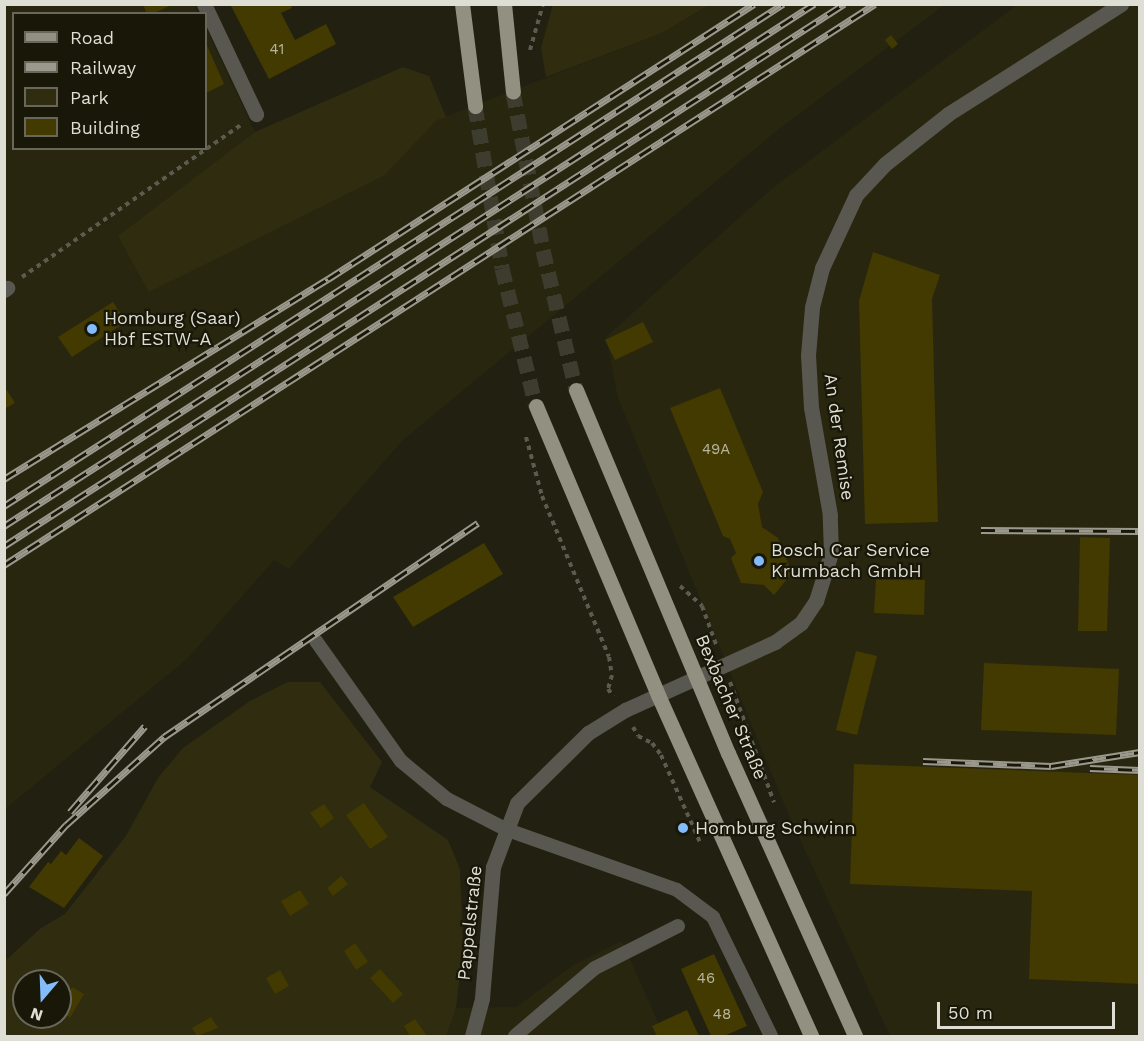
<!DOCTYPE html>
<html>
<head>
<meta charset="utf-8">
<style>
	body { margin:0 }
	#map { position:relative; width:1144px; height:1041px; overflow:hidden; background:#222011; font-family:"Work Sans",sans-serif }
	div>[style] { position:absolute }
	.built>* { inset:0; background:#292610 }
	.green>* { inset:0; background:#302c10 }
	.building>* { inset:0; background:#423a00 }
	.primary-tunnel>* { height:15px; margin-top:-7.5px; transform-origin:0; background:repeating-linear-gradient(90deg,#3e3c2e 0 15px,transparent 0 23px) }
	.path>* { height:4px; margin-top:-2px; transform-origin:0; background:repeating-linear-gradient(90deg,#5d5b4e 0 4.5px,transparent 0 9px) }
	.service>* { height:14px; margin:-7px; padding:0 7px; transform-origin:7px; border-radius:7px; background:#595850 }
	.minor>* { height:15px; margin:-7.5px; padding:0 7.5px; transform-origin:7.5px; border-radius:7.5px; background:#595850 }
	.primary>* { height:15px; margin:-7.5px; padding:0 7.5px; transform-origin:7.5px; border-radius:7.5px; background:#929080 }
	.rail>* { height:7px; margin-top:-3.5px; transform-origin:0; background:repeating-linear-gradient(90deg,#191708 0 14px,#9b998d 0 28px); box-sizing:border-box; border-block:2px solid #9b998d }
	.dots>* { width:16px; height:16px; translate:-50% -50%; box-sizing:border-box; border:3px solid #191708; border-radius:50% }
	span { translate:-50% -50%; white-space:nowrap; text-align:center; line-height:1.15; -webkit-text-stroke:4.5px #191708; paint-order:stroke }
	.number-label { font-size:15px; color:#b8b59f }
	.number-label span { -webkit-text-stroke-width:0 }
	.poi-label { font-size:18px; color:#dfded4 }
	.left { translate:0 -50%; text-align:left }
	.street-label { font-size:18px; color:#dfded4 }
	.frame { position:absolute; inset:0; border:6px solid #dfded4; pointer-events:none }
	.legend { position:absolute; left:12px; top:12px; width:195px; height:138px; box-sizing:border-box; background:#191708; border:2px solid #68675a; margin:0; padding:8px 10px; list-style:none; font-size:18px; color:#dfded4 }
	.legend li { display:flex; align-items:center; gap:12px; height:30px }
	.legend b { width:30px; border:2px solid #68675a }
	.north { position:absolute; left:12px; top:969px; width:60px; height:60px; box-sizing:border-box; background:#191708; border:2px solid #68675a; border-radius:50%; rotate:199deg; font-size:16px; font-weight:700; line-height:24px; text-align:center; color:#dfded4 }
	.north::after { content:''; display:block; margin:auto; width:21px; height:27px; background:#82bcfa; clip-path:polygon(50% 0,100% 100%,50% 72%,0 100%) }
	.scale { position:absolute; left:937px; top:1002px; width:178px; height:27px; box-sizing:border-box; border:3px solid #dfded4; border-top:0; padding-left:8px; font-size:18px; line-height:21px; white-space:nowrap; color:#dfded4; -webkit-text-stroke:4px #191708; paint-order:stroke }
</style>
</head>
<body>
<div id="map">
	<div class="built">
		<i style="clip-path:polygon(5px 5px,194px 5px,198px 13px,14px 14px,14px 148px,206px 148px,206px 29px,255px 132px,119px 236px,385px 175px,437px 120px,662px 33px,709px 5px,944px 5px,779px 129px,403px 440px,289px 569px,274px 560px,187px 659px,5px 809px)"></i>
		<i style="clip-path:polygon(1017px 5px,1139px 5px,1139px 1036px,890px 1036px,784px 804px,618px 398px,606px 337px,770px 190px)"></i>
		<i style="clip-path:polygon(622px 941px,664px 1036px,446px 1036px,456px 1008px,516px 1007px,572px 966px)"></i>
	</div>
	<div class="green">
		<i style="clip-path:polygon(553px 4px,709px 4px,709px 5px,662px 33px,546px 77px,541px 48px)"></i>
		<i style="clip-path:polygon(403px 67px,429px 76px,446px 117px,437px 120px,385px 175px,149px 292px,118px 236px,255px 132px)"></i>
		<i style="clip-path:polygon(evenodd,288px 682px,320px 682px,382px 762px,370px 787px,448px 840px,460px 869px,463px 946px,456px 1008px,446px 1036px,5px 1036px,5px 961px,41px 928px,65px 914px,126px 836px,158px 778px,183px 748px,250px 701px,288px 682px,24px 981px,60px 981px,60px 1017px,24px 1017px,24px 981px)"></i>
	</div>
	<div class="building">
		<i style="clip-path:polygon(143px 4px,173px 4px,153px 14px,147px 14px)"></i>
		<i style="clip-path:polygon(230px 4px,290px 4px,292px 8px,281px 13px,295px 40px,326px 24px,336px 44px,269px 79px)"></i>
		<i style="clip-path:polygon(891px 35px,898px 44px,892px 49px,885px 40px)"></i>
		<i style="clip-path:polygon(206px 43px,224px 84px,206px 93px)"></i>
		<i style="clip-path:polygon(873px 252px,940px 275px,932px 299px,938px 522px,865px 524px,859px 301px)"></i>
		<i style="clip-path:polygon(113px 302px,126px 322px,72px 357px,58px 337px)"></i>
		<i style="clip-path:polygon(643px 322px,653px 342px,615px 360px,605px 340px)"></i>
		<i style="clip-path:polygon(4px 386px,15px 403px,4px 409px)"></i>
		<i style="clip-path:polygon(720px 388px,763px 492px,758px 504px,762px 527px,778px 538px,792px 573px,774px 595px,764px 585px,741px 583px,731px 558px,736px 553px,730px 539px,723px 536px,670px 408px)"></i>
		<i style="clip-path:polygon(1080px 537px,1110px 538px,1107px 631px,1078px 631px)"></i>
		<i style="clip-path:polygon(484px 543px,503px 574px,413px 627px,393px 597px)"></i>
		<i style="clip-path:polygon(876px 579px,925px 580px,924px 615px,874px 613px)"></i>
		<i style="clip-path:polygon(856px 651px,877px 656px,857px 735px,836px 730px)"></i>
		<i style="clip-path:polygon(984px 663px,1119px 669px,1116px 735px,981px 730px)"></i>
		<i style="clip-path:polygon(854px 764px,1140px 775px,1140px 984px,1029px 979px,1032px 891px,850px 884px)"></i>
		<i style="clip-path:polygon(364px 803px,388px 837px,370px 849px,346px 815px)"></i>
		<i style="clip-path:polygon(324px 804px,334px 818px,321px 828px,310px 813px)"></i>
		<i style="clip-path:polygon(79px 838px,103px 856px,64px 908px,29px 887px,48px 862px,51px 864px,61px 851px,66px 855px)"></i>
		<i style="clip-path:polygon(341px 876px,348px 884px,333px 896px,327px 888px)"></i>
		<i style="clip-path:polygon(300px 890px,309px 904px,290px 916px,281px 901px)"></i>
		<i style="clip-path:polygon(355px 943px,368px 962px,356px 970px,344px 951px)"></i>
		<i style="clip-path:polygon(714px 954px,747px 1026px,724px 1036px,711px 1036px,681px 969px)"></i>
		<i style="clip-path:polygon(380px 969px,403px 994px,393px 1003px,370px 978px)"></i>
		<i style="clip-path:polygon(280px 970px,289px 986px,275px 994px,266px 978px)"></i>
		<i style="clip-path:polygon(72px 987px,84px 994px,70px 1018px,60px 1008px)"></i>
		<i style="clip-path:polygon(687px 1010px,699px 1036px,657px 1036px,652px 1026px)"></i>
		<i style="clip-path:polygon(211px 1017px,218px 1028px,197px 1036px,192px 1028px)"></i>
		<i style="clip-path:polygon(415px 1019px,427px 1036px,410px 1036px,404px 1026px)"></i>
	</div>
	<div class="primary-tunnel">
		<i style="left:513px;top:92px;width:161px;rotate:79.2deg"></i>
		<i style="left:543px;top:250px;width:144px;rotate:76.7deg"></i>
		<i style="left:475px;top:106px;width:164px;rotate:80.5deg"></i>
		<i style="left:502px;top:268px;width:142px;rotate:76.2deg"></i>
	</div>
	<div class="path">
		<i style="left:530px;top:50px;width:48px;rotate:-74.2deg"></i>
		<i style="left:22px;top:277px;width:268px;rotate:-34.8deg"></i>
		<i style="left:526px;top:437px;width:61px;rotate:74.8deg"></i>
		<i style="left:542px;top:496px;width:174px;rotate:67.4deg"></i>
		<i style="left:609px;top:657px;width:18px;rotate:81deg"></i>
		<i style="left:612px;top:675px;width:15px;rotate:106deg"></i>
		<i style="left:608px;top:689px;width:9px;rotate:54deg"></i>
		<i style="left:680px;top:586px;width:30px;rotate:42deg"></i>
		<i style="left:702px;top:606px;width:44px;rotate:69.9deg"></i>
		<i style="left:730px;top:682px;width:128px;rotate:69.9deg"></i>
		<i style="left:633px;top:727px;width:10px;rotate:61deg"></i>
		<i style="left:638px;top:736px;width:16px;rotate:27deg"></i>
		<i style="left:652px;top:743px;width:15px;rotate:53deg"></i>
		<i style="left:661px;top:755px;width:95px;rotate:65.9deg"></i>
	</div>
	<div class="service">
		<i style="left:316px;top:641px;width:147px;rotate:54.7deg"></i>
		<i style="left:401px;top:761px;width:60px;rotate:39.6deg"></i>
		<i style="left:447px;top:799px;width:65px;rotate:27.3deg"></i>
		<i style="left:505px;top:829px;width:182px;rotate:19.5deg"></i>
		<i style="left:677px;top:890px;width:45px;rotate:36.9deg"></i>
		<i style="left:713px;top:917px;width:132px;rotate:64deg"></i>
		<i style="left:515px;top:1036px;width:105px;rotate:-40.4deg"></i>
		<i style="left:595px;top:968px;width:93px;rotate:-26.8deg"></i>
	</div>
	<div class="minor">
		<i style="left:204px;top:4px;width:122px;rotate:64.7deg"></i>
		<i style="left:4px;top:290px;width:4px;rotate:-34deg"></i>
		<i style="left:472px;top:1036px;width:39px;rotate:-75deg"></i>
		<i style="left:482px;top:998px;width:131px;rotate:-85.2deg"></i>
		<i style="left:493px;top:867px;width:68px;rotate:-69.4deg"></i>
		<i style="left:517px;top:803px;width:100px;rotate:-44.6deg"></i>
		<i style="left:588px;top:733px;width:44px;rotate:-31.9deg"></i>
		<i style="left:625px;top:710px;width:165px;rotate:-24.4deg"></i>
		<i style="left:775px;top:642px;width:32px;rotate:-36deg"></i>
		<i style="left:801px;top:623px;width:27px;rotate:-56deg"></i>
		<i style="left:816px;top:601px;width:50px;rotate:-72.6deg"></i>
		<i style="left:831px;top:553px;width:38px;rotate:-92deg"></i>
		<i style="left:830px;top:515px;width:110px;rotate:-100deg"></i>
		<i style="left:811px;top:407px;width:52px;rotate:-93.3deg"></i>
		<i style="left:808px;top:355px;width:48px;rotate:-85.2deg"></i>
		<i style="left:812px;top:307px;width:40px;rotate:-75.6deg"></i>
		<i style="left:822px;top:268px;width:81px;rotate:-65deg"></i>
		<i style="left:856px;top:195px;width:42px;rotate:-46.9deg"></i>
		<i style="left:885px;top:164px;width:80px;rotate:-38.4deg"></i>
		<i style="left:948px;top:114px;width:205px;rotate:-32.4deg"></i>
	</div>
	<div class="primary">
		<i style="left:462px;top:4px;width:103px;rotate:82.7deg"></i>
		<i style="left:504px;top:4px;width:88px;rotate:84.2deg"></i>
		<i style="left:576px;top:390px;width:394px;rotate:67.3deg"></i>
		<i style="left:728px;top:753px;width:310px;rotate:65.8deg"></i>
		<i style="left:536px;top:406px;width:314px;rotate:67.1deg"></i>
		<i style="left:658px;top:695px;width:374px;rotate:65.8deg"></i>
	</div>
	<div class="rail">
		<i style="left:4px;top:479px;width:381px;rotate:-31.7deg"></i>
		<i style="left:328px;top:279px;width:507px;rotate:-32.84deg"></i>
		<i style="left:4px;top:506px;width:927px;rotate:-32.8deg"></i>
		<i style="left:4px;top:526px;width:964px;rotate:-32.8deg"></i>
		<i style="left:981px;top:530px;width:159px;rotate:0.4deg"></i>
		<i style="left:4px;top:546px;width:1000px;rotate:-32.83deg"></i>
		<i style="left:4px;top:565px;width:1036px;rotate:-32.79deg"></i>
		<i style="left:923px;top:761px;width:128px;rotate:2.2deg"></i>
		<i style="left:1051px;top:766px;width:90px;rotate:-8.9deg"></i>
		<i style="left:1090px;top:768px;width:50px;rotate:2.3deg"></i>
		<i style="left:70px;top:812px;width:114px;rotate:-48.9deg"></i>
		<i style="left:4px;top:894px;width:93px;rotate:-48.1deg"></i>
		<i style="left:66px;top:825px;width:132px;rotate:-41.9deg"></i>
		<i style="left:164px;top:737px;width:380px;rotate:-34.3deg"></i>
	</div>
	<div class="dots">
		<i style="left:92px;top:329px;background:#82bcfa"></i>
		<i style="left:759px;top:561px;background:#82bcfa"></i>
		<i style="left:683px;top:828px;background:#82bcfa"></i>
	</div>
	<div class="number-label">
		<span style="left:277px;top:50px">41</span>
		<span style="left:716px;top:450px">49A</span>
		<span style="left:706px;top:979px">46</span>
		<span style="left:722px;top:1015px">48</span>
	</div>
	<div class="poi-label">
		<span class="left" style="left:104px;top:329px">Homburg (Saar)<br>Hbf ESTW-A</span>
		<span class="left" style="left:771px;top:561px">Bosch Car Service<br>Krumbach GmbH</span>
		<span class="left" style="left:695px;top:828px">Homburg Schwinn</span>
	</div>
	<div class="street-label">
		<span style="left:839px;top:437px;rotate:82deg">An der Remise</span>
		<span style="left:731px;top:707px;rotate:67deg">Bexbacher Straße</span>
		<span style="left:470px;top:923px;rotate:-84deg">Pappelstraße</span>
	</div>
	<div class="frame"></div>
	<ul class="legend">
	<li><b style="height:8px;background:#929080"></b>Road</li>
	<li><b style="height:8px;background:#9b998d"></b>Railway</li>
	<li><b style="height:16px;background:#302c10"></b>Park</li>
	<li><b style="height:16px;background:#423a00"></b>Building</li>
	</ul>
	<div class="north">N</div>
	<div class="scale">50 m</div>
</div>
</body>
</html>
